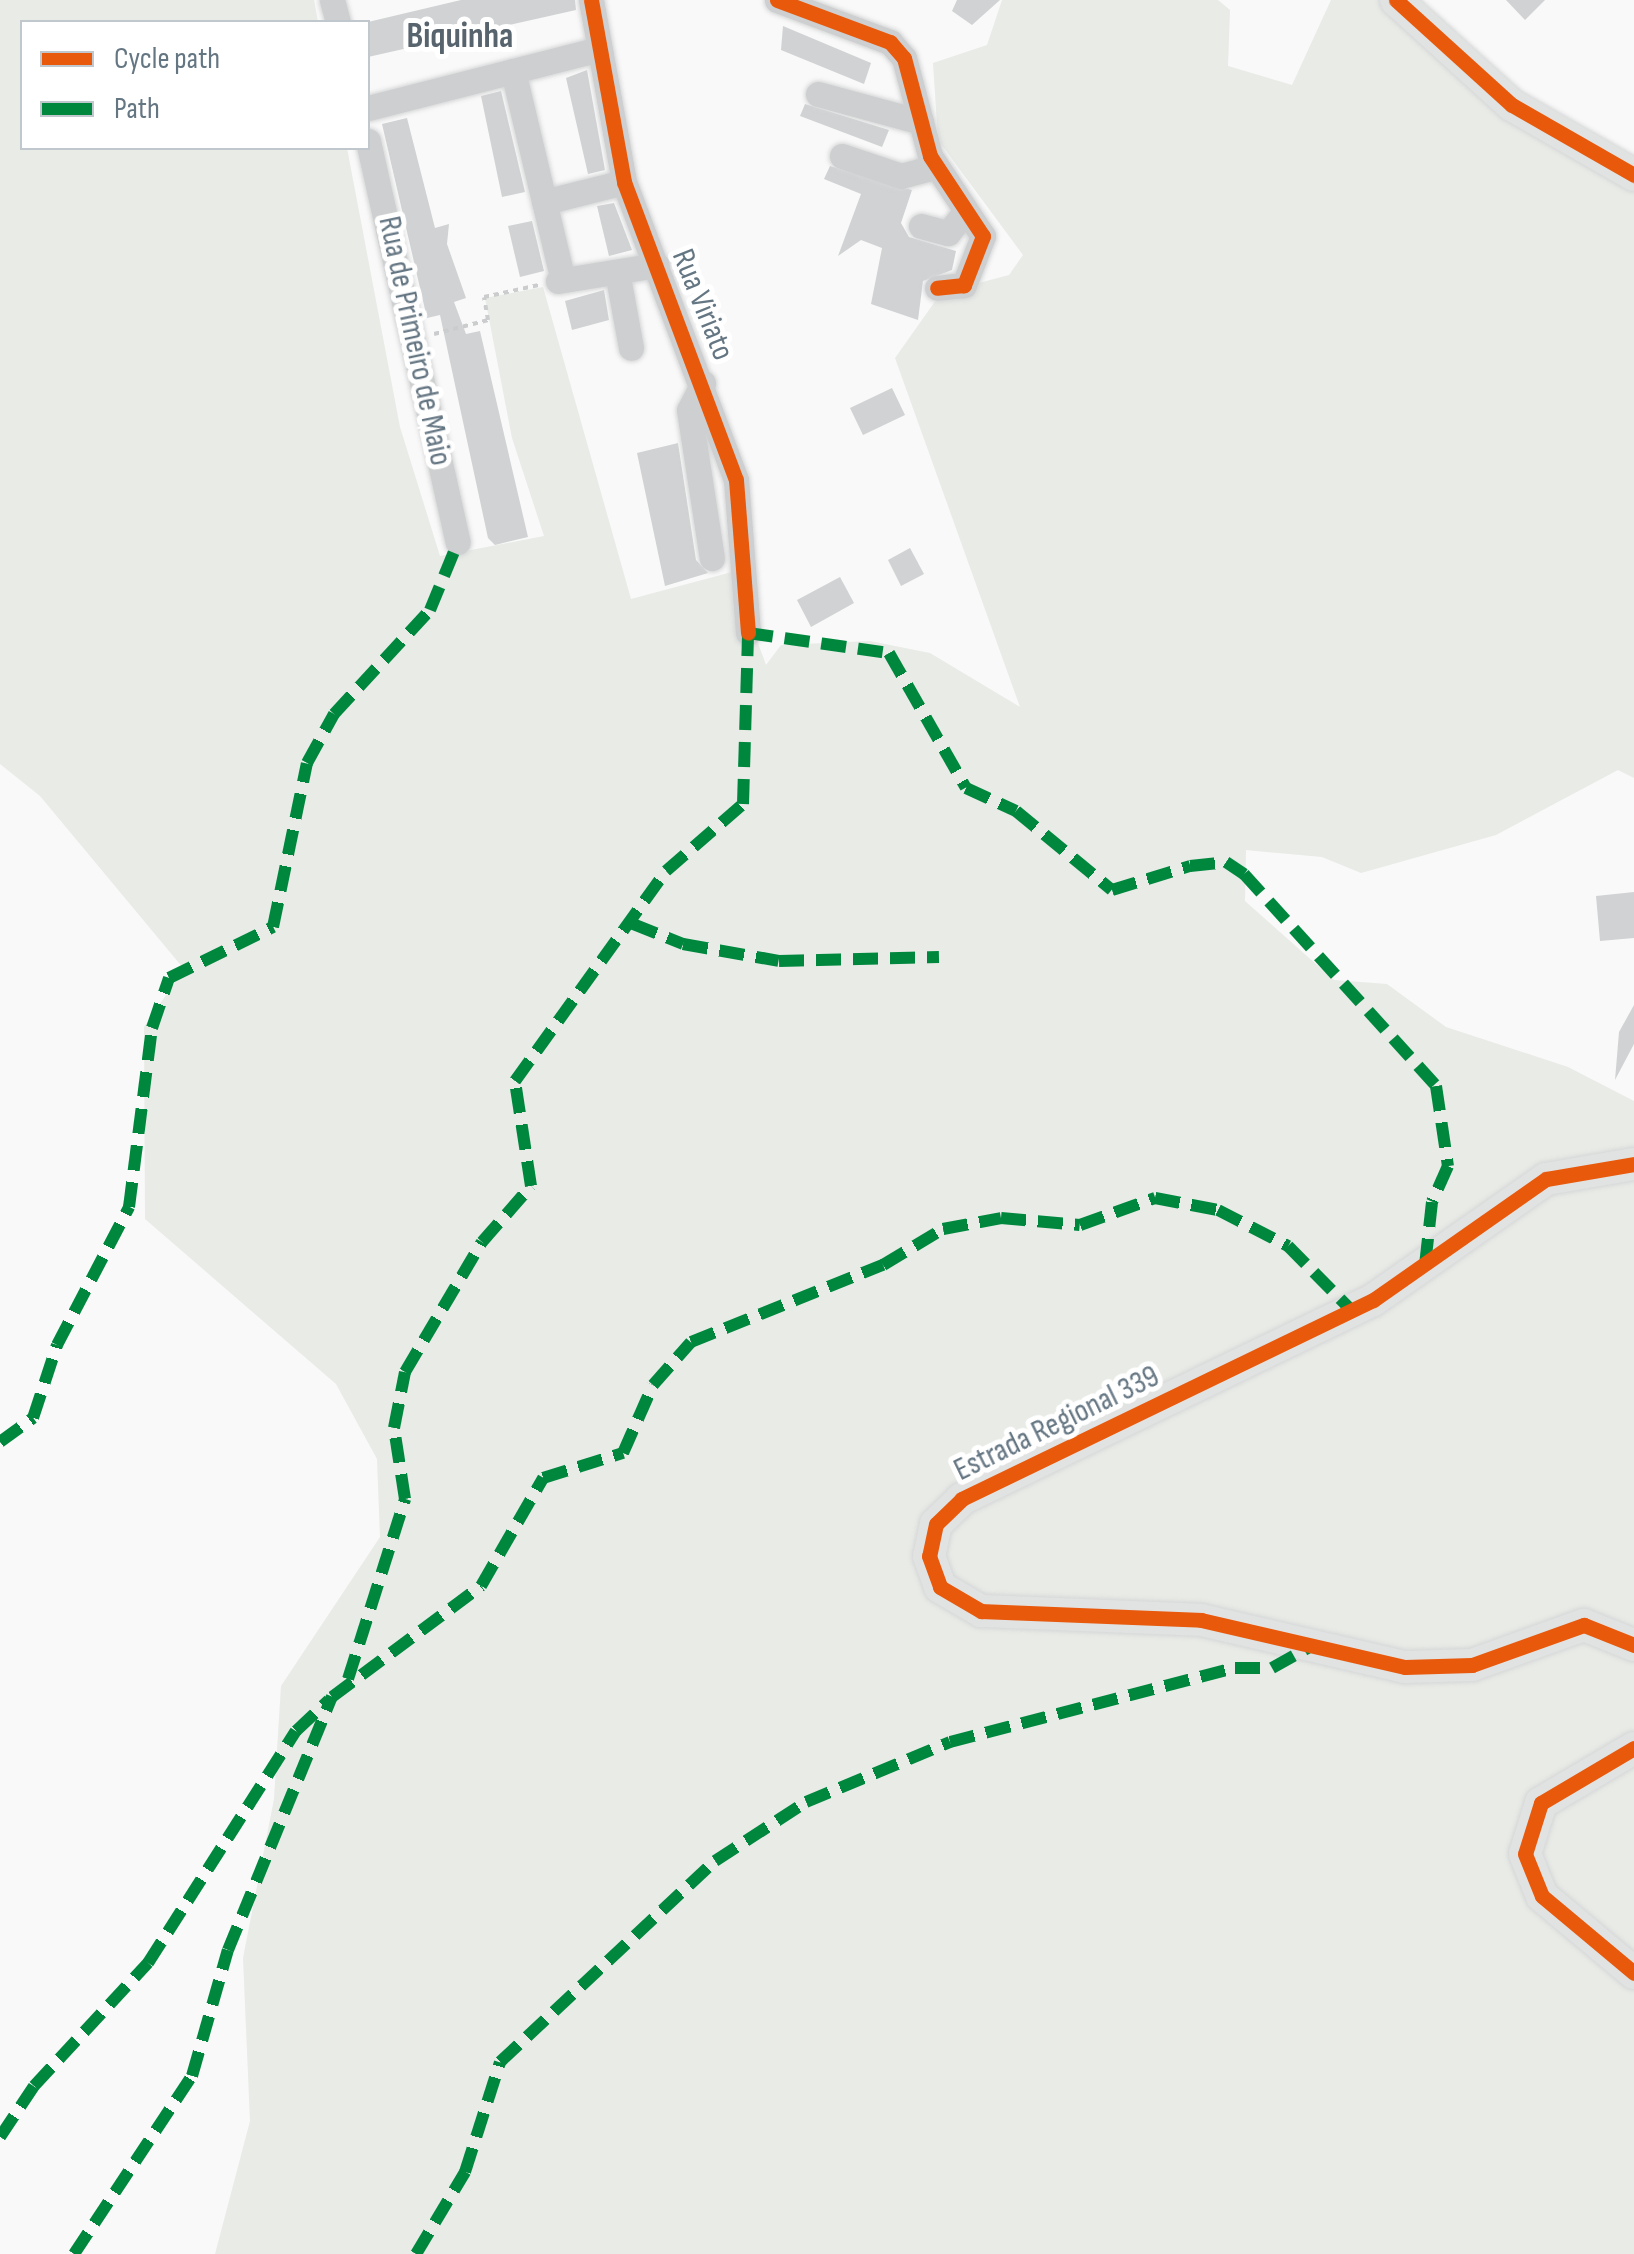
<!DOCTYPE html>
<html>
<head>
<meta charset="utf-8">
<style>
	body { margin:0 }
	#map { position:relative; width:1634px; height:2254px; overflow:hidden; background:#f9f9f9; font-family:"Sofia Sans Condensed",sans-serif }
	div>[style] { position:absolute }
	.green>* { inset:0; background:#e8ebe6 }
	.building>* { inset:0; background:#d0d2d3 }
	.path>* { height:4px; margin-top:-2px; transform-origin:0; background:repeating-linear-gradient(90deg,#cbcccd 0 5px,transparent 0 10px) }
	.roads { filter:drop-shadow(0 0 2px #d5d6d7) drop-shadow(0 0 2px #d5d6d7) }
	.minor>* { height:25px; margin:-12.5px; padding:0 12.5px; transform-origin:12.5px; border-radius:12.5px; background:#cecfd0 }
	.major>* { height:32px; margin:-16px; padding:0 16px; transform-origin:16px; border-radius:16px; background:#e1e2e2 }
	.quiet>* { height:12px; margin-top:-6px; transform-origin:0; background:repeating-linear-gradient(90deg,#00873e 0 25px,transparent 0 37px) }
	.cycleway>* { height:15px; margin:-7.5px; padding:0 7.5px; transform-origin:7.5px; border-radius:7.5px; background:#e8590c }
	span { translate:-50% -50%; white-space:nowrap; text-align:center; line-height:1.15; -webkit-text-stroke:10px #fff; paint-order:stroke }
	.street-label { font-size:32px; color:#657683 }
	.neighbourhood-label { font-size:35px; color:#57646e; font-weight:700 }
	.legend { position:absolute; left:20px; top:20px; width:350px; height:130px; box-sizing:border-box; background:#fff; border:2px solid #c1c8cd; margin:0; padding:12px 18px; list-style:none; font-size:30px; color:#657683 }
	.legend li { display:flex; align-items:center; gap:20px; height:50px }
	.legend b { width:50px; border:2px solid #c1c8cd }
</style>
</head>
<body>
<div id="map">
	<div class="green">
		<i style="clip-path:polygon(0 0,314px 0,318px 22px,22px 22px,22px 148px,347px 148px,400px 427px,440px 556px,544px 536px,512px 438px,485px 298px,543px 287px,631px 599px,732px 572px,766px 665px,781px 645px,870px 641px,930px 653px,1020px 707px,895px 358px,941px 293px,1009px 275px,1023px 255px,938px 140px,933px 63px,987px 45px,1002px 0,1218px 0,1230px 10px,1228px 66px,1292px 85px,1331px 0,1405px 0,1634px 181px,1634px 778px,1618px 770px,1496px 835px,1361px 873px,1322px 857px,1246px 850px,1245px 901px,1334px 980px,1387px 984px,1446px 1027px,1568px 1067px,1634px 1101px,1634px 2254px,215px 2254px,250px 2121px,243px 1958px,274px 1799px,281px 1686px,380px 1537px,377px 1459px,336px 1384px,145px 1219px,144px 1027px,184px 969px,40px 796px,0 764px)"></i>
	</div>
	<div class="building">
		<i style="clip-path:polygon(461px 0,575px 0,576px 10px,368px 57px,368px 22px)"></i>
		<i style="clip-path:polygon(957px 0,1000px 0,972px 25px,952px 11px)"></i>
		<i style="clip-path:polygon(1506px 0,1545px 0,1525px 20px)"></i>
		<i style="clip-path:polygon(783px 26px,871px 63px,864px 84px,781px 50px)"></i>
		<i style="clip-path:polygon(587px 70px,605px 170px,588px 174px,566px 78px)"></i>
		<i style="clip-path:polygon(501px 91px,525px 192px,502px 197px,481px 96px)"></i>
		<i style="clip-path:polygon(805px 104px,889px 130px,882px 147px,800px 116px)"></i>
		<i style="clip-path:polygon(407px 118px,435px 228px,449px 224px,447px 244px,466px 298px,454px 302px,466px 334px,480px 331px,528px 537px,495px 545px,488px 538px,440px 315px,427px 318px,382px 124px)"></i>
		<i style="clip-path:polygon(830px 166px,912px 190px,901px 223px,909px 237px,956px 251px,952px 270px,923px 281px,918px 320px,871px 304px,882px 248px,861px 240px,838px 256px,861px 194px,824px 179px)"></i>
		<i style="clip-path:polygon(614px 203px,632px 250px,609px 256px,597px 206px)"></i>
		<i style="clip-path:polygon(532px 221px,544px 271px,520px 277px,508px 226px)"></i>
		<i style="clip-path:polygon(604px 290px,609px 320px,572px 330px,565px 301px)"></i>
		<i style="clip-path:polygon(892px 388px,905px 415px,863px 435px,850px 408px)"></i>
		<i style="clip-path:polygon(678px 443px,696px 560px,708px 573px,665px 586px,637px 453px)"></i>
		<i style="clip-path:polygon(910px 548px,924px 574px,901px 586px,888px 560px)"></i>
		<i style="clip-path:polygon(840px 577px,854px 603px,811px 627px,797px 600px)"></i>
		<i style="clip-path:polygon(1634px 892px,1634px 938px,1600px 941px,1596px 896px)"></i>
		<i style="clip-path:polygon(1634px 1005px,1634px 1044px,1615px 1080px,1619px 1032px)"></i>
	</div>
	<div class="path">
		<i style="left:434px;top:334px;width:56px;rotate:-14.5deg"></i>
		<i style="left:488px;top:320px;width:23px;rotate:-100deg"></i>
		<i style="left:484px;top:297px;width:56px;rotate:-12.3deg"></i>
	</div>
	<div class="roads">
		<div class="minor">
			<i style="left:332px;top:0;width:23px;rotate:75deg"></i>
			<i style="left:591px;top:0;width:185px;rotate:79.7deg"></i>
			<i style="left:624px;top:182px;width:318px;rotate:69.4deg"></i>
			<i style="left:736px;top:480px;width:153px;rotate:85.5deg"></i>
			<i style="left:777px;top:0;width:121px;rotate:20.4deg"></i>
			<i style="left:890px;top:42px;width:21px;rotate:49deg"></i>
			<i style="left:904px;top:58px;width:101px;rotate:75.1deg"></i>
			<i style="left:930px;top:156px;width:96px;rotate:56.5deg"></i>
			<i style="left:983px;top:236px;width:53px;rotate:111.2deg"></i>
			<i style="left:964px;top:285px;width:27px;rotate:174deg"></i>
			<i style="left:513px;top:71px;width:203px;rotate:76.6deg"></i>
			<i style="left:818px;top:94px;width:107px;rotate:15.2deg"></i>
			<i style="left:368px;top:108px;width:239px;rotate:-14.3deg"></i>
			<i style="left:368px;top:141px;width:411px;rotate:77.4deg"></i>
			<i style="left:842px;top:156px;width:62px;rotate:18.7deg"></i>
			<i style="left:901px;top:176px;width:35px;rotate:-15deg"></i>
			<i style="left:544px;top:202px;width:82px;rotate:-14deg"></i>
			<i style="left:921px;top:226px;width:28px;rotate:15deg"></i>
			<i style="left:948px;top:233px;width:27px;rotate:-51deg"></i>
			<i style="left:618px;top:277px;width:72px;rotate:79.6deg"></i>
			<i style="left:558px;top:281px;width:100px;rotate:-9.2deg"></i>
			<i style="left:703px;top:383px;width:30px;rotate:117deg"></i>
			<i style="left:689px;top:410px;width:150px;rotate:81.2deg"></i>
		</div>
		<div class="major">
			<i style="left:1396px;top:0;width:156px;rotate:42.2deg"></i>
			<i style="left:1512px;top:105px;width:141px;rotate:29.8deg"></i>
			<i style="left:1634px;top:1164px;width:89px;rotate:170.3deg"></i>
			<i style="left:1546px;top:1179px;width:211px;rotate:145deg"></i>
			<i style="left:1373px;top:1300px;width:457px;rotate:154.2deg"></i>
			<i style="left:962px;top:1499px;width:36px;rotate:136deg"></i>
			<i style="left:936px;top:1524px;width:33px;rotate:102deg"></i>
			<i style="left:929px;top:1556px;width:33px;rotate:70deg"></i>
			<i style="left:940px;top:1587px;width:48px;rotate:30.3deg"></i>
			<i style="left:981px;top:1611px;width:220px;rotate:2.3deg"></i>
			<i style="left:1201px;top:1620px;width:209px;rotate:13deg"></i>
			<i style="left:1405px;top:1667px;width:67px;rotate:-1.7deg"></i>
			<i style="left:1472px;top:1665px;width:119px;rotate:-19.7deg"></i>
			<i style="left:1584px;top:1625px;width:54px;rotate:21.8deg"></i>
			<i style="left:1634px;top:1748px;width:108px;rotate:149.4deg"></i>
			<i style="left:1541px;top:1803px;width:53px;rotate:107.4deg"></i>
			<i style="left:1525px;top:1854px;width:45px;rotate:68deg"></i>
			<i style="left:1542px;top:1896px;width:120px;rotate:39.9deg"></i>
		</div>
	</div>
	<div class="quiet">
		<i style="left:633px;top:924px;width:54px;rotate:21.8deg"></i>
		<i style="left:683px;top:944px;width:97px;rotate:10deg"></i>
		<i style="left:779px;top:961px;width:160px;rotate:-1.4deg"></i>
		<i style="left:0;top:1442px;width:41px;rotate:-36deg"></i>
		<i style="left:33px;top:1418px;width:77px;rotate:-71.8deg"></i>
		<i style="left:57px;top:1345px;width:156px;rotate:-62.4deg"></i>
		<i style="left:129px;top:1207px;width:180px;rotate:-82.7deg"></i>
		<i style="left:152px;top:1028px;width:53px;rotate:-71.2deg"></i>
		<i style="left:169px;top:978px;width:116px;rotate:-26.1deg"></i>
		<i style="left:273px;top:927px;width:167px;rotate:-78.3deg"></i>
		<i style="left:307px;top:763px;width:56px;rotate:-61.1deg"></i>
		<i style="left:334px;top:714px;width:142px;rotate:-47.3deg"></i>
		<i style="left:430px;top:610px;width:74px;rotate:-67.6deg"></i>
		<i style="left:348px;top:1679px;width:189px;rotate:-72.4deg"></i>
		<i style="left:405px;top:1499px;width:72px;rotate:-98.8deg"></i>
		<i style="left:394px;top:1428px;width:57px;rotate:-78.9deg"></i>
		<i style="left:405px;top:1372px;width:151px;rotate:-59.4deg"></i>
		<i style="left:482px;top:1242px;width:74px;rotate:-48.8deg"></i>
		<i style="left:531px;top:1186px;width:106px;rotate:-98.7deg"></i>
		<i style="left:515px;top:1081px;width:259px;rotate:-54.3deg"></i>
		<i style="left:666px;top:871px;width:102px;rotate:-41deg"></i>
		<i style="left:743px;top:804px;width:171px;rotate:-88.3deg"></i>
		<i style="left:748px;top:633px;width:142px;rotate:8.1deg"></i>
		<i style="left:889px;top:653px;width:155px;rotate:60.3deg"></i>
		<i style="left:966px;top:788px;width:55px;rotate:24.7deg"></i>
		<i style="left:1016px;top:811px;width:124px;rotate:39.5deg"></i>
		<i style="left:1112px;top:890px;width:82px;rotate:-17.1deg"></i>
		<i style="left:1190px;top:866px;width:36px;rotate:-6deg"></i>
		<i style="left:1226px;top:862px;width:22px;rotate:34deg"></i>
		<i style="left:1244px;top:874px;width:286px;rotate:47.8deg"></i>
		<i style="left:1436px;top:1086px;width:81px;rotate:81.5deg"></i>
		<i style="left:1448px;top:1166px;width:39px;rotate:114deg"></i>
		<i style="left:1432px;top:1202px;width:63px;rotate:96.3deg"></i>
		<i style="left:0;top:2137px;width:61px;rotate:-56.3deg"></i>
		<i style="left:34px;top:2086px;width:168px;rotate:-47.2deg"></i>
		<i style="left:148px;top:1963px;width:275px;rotate:-57.5deg"></i>
		<i style="left:296px;top:1731px;width:45px;rotate:-43.2deg"></i>
		<i style="left:74px;top:2254px;width:214px;rotate:-56.5deg"></i>
		<i style="left:192px;top:2076px;width:131px;rotate:-74.1deg"></i>
		<i style="left:228px;top:1950px;width:274px;rotate:-67.7deg"></i>
		<i style="left:332px;top:1697px;width:186px;rotate:-36.7deg"></i>
		<i style="left:481px;top:1586px;width:125px;rotate:-60.1deg"></i>
		<i style="left:543px;top:1478px;width:84px;rotate:-17.4deg"></i>
		<i style="left:623px;top:1453px;width:74px;rotate:-66.2deg"></i>
		<i style="left:653px;top:1385px;width:57px;rotate:-48.5deg"></i>
		<i style="left:691px;top:1342px;width:207px;rotate:-21.9deg"></i>
		<i style="left:883px;top:1265px;width:70px;rotate:-31deg"></i>
		<i style="left:943px;top:1229px;width:59px;rotate:-10.7deg"></i>
		<i style="left:1001px;top:1218px;width:79px;rotate:5.1deg"></i>
		<i style="left:1080px;top:1225px;width:80px;rotate:-19.8deg"></i>
		<i style="left:1155px;top:1198px;width:64px;rotate:10.8deg"></i>
		<i style="left:1218px;top:1210px;width:79px;rotate:27.2deg"></i>
		<i style="left:1288px;top:1246px;width:91px;rotate:45.4deg"></i>
		<i style="left:416px;top:2254px;width:96px;rotate:-59.1deg"></i>
		<i style="left:465px;top:2172px;width:115px;rotate:-72.3deg"></i>
		<i style="left:500px;top:2062px;width:294px;rotate:-43.1deg"></i>
		<i style="left:715px;top:1861px;width:108px;rotate:-33deg"></i>
		<i style="left:806px;top:1802px;width:156px;rotate:-22.6deg"></i>
		<i style="left:950px;top:1742px;width:294px;rotate:-14.6deg"></i>
		<i style="left:1235px;top:1668px;width:37px"></i>
		<i style="left:1272px;top:1668px;width:47px;rotate:-29.3deg"></i>
	</div>
	<div class="cycleway">
		<i style="left:591px;top:0;width:185px;rotate:79.7deg"></i>
		<i style="left:624px;top:182px;width:318px;rotate:69.4deg"></i>
		<i style="left:736px;top:480px;width:153px;rotate:85.5deg"></i>
		<i style="left:777px;top:0;width:121px;rotate:20.4deg"></i>
		<i style="left:890px;top:42px;width:21px;rotate:49deg"></i>
		<i style="left:904px;top:58px;width:101px;rotate:75.1deg"></i>
		<i style="left:930px;top:156px;width:96px;rotate:56.5deg"></i>
		<i style="left:983px;top:236px;width:53px;rotate:111.2deg"></i>
		<i style="left:964px;top:285px;width:27px;rotate:174deg"></i>
		<i style="left:1396px;top:0;width:156px;rotate:42.2deg"></i>
		<i style="left:1512px;top:105px;width:141px;rotate:29.8deg"></i>
		<i style="left:1634px;top:1164px;width:89px;rotate:170.3deg"></i>
		<i style="left:1546px;top:1179px;width:211px;rotate:145deg"></i>
		<i style="left:1373px;top:1300px;width:457px;rotate:154.2deg"></i>
		<i style="left:962px;top:1499px;width:36px;rotate:136deg"></i>
		<i style="left:936px;top:1524px;width:33px;rotate:102deg"></i>
		<i style="left:929px;top:1556px;width:33px;rotate:70deg"></i>
		<i style="left:940px;top:1587px;width:48px;rotate:30.3deg"></i>
		<i style="left:981px;top:1611px;width:220px;rotate:2.3deg"></i>
		<i style="left:1201px;top:1620px;width:209px;rotate:13deg"></i>
		<i style="left:1405px;top:1667px;width:67px;rotate:-1.7deg"></i>
		<i style="left:1472px;top:1665px;width:119px;rotate:-19.7deg"></i>
		<i style="left:1584px;top:1625px;width:54px;rotate:21.8deg"></i>
		<i style="left:1634px;top:1748px;width:108px;rotate:149.4deg"></i>
		<i style="left:1541px;top:1803px;width:53px;rotate:107.4deg"></i>
		<i style="left:1525px;top:1854px;width:45px;rotate:68deg"></i>
		<i style="left:1542px;top:1896px;width:120px;rotate:39.9deg"></i>
	</div>
	<div class="street-label">
		<span style="left:702px;top:305px;rotate:68deg">Rua Viriato</span>
		<span style="left:414px;top:341px;rotate:78deg">Rua de Primeiro de Maio</span>
		<span style="left:1057px;top:1424px;rotate:-26deg">Estrada Regional 339</span>
	</div>
	<div class="neighbourhood-label">
		<span style="left:460px;top:37px">Biquinha</span>
	</div>
	<ul class="legend">
	<li><b style="height:12px;background:#e8590c"></b>Cycle path</li>
	<li><b style="height:12px;background:#00873e"></b>Path</li>
	</ul>
</div>
</body>
</html>
